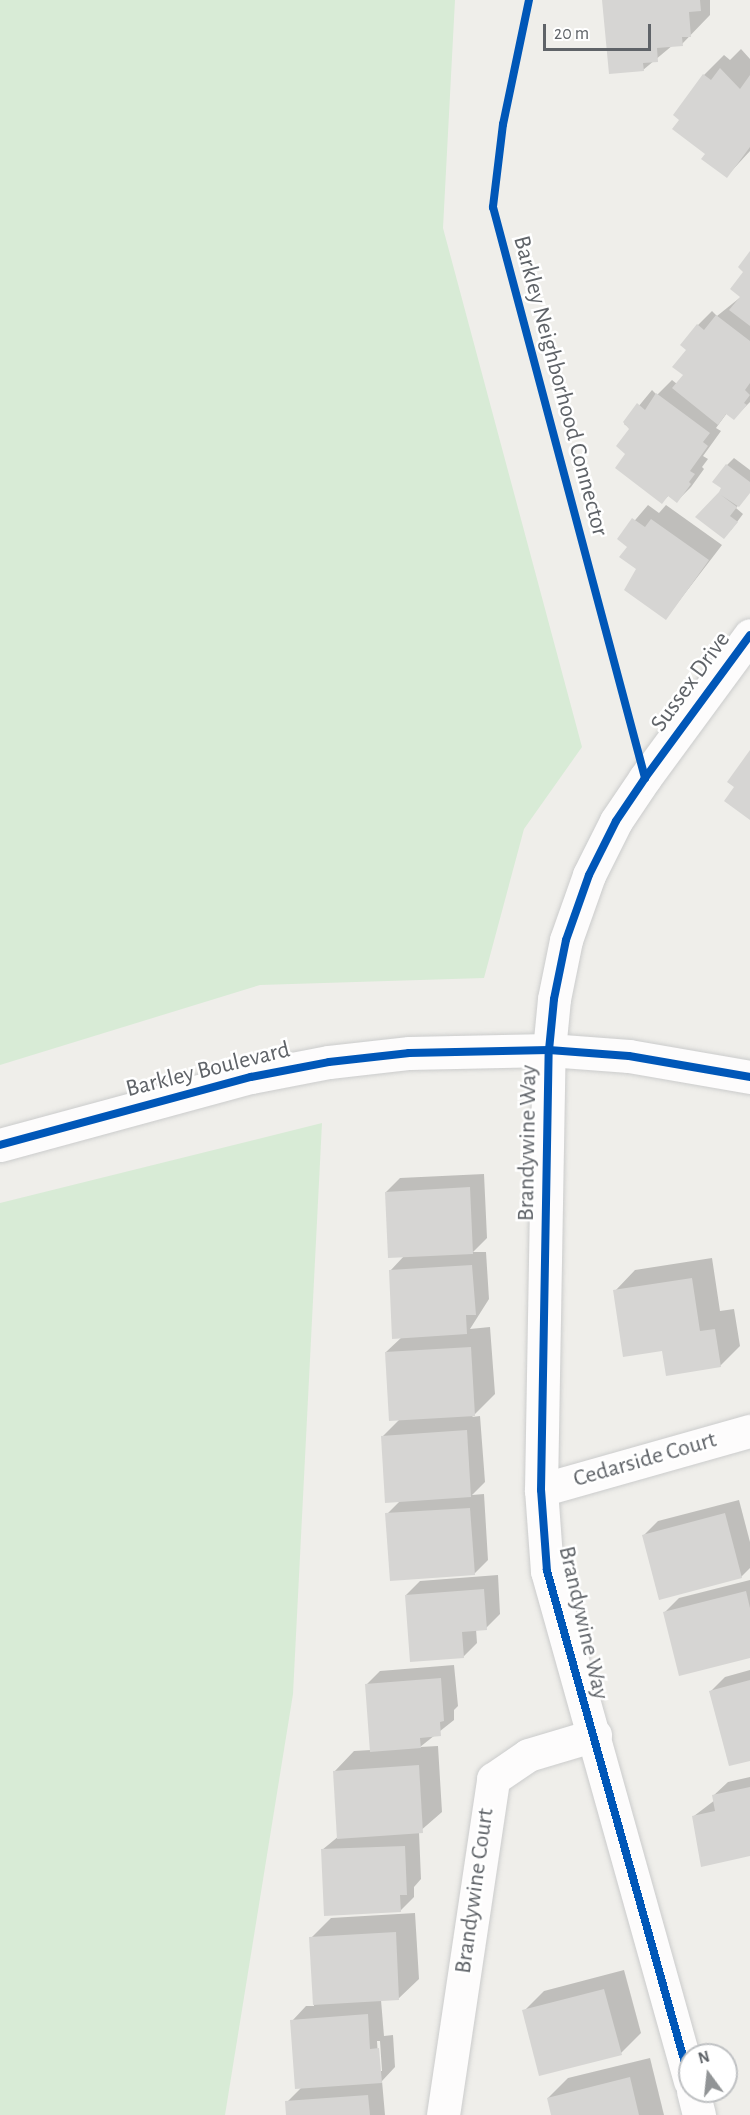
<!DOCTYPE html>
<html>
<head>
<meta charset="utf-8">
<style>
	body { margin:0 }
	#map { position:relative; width:750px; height:2115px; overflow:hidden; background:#efeeea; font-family:"Alegreya Sans",sans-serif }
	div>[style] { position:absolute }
	.green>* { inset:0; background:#d8ebd6 }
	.shadow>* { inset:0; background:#0003 }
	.building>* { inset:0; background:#d6d5d3 }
	.roads { filter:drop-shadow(0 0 2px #cbcccc) drop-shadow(0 0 2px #cbcccc) }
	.minor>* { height:33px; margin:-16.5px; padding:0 16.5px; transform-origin:16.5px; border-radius:16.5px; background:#fdfcfc }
	.secondary>* { height:33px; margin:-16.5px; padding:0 16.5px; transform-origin:16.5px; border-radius:16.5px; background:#fdfcfc }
	.cycleway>* { height:8px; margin:-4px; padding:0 4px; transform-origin:4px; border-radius:4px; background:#0057b8 }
	span { translate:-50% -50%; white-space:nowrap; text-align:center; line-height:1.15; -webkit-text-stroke:5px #fff; paint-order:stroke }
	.street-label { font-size:24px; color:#5f6368 }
	.north { position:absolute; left:678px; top:2043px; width:60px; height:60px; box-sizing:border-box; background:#fff; border:2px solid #bfc1c3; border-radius:50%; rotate:345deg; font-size:16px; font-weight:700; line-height:24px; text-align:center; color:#5f6368 }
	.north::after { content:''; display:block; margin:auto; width:21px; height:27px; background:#919496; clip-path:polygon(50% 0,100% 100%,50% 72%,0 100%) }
	.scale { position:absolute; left:543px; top:24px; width:108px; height:27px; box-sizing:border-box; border:3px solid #5f6368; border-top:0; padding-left:8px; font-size:18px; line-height:21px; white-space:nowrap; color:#5f6368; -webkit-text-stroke:4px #fff; paint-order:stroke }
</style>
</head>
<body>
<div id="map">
	<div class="green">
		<i style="clip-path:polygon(0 0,455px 0,443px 228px,582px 747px,524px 829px,484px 978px,260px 985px,0 1065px)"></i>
		<i style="clip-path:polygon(322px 1123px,293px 1694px,225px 2115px,0 2115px,0 1203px)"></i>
	</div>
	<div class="shadow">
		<i style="clip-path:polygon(603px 0,710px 0,710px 15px,682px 44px,673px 45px,643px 70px)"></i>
		<i style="clip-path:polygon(741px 49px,750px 59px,750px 151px,727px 176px,681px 120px,704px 75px,724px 55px,730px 60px)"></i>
		<i style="clip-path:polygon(750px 253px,750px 402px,734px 418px,727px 413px,716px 428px,721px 431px,703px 456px,708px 459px,702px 467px,704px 469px,691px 487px,677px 501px,669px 495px,662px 502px,628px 454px,631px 429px,624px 424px,652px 390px,657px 395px,672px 380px,677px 384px,685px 374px,688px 349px,698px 325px,712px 311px,717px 316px,742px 296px)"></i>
		<i style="clip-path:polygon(734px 458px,750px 470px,750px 492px,736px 508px,743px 514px,731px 530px,697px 516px,720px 493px,727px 465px)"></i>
		<i style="clip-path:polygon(648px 505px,659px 513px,666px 505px,722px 545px,666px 618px,629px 546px,619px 539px)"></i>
		<i style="clip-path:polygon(484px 1174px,487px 1238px,473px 1252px,486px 1252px,489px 1299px,470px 1329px,490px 1327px,495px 1394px,472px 1417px,480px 1416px,485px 1482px,472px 1495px,484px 1494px,488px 1560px,474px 1574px,387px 1514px,400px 1501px,382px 1437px,400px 1419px,386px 1352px,402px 1337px,390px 1271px,405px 1255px,386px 1192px,400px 1178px)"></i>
		<i style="clip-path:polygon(712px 1258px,720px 1311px,734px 1309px,740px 1346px,720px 1366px,663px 1349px,615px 1291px,635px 1270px)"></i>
		<i style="clip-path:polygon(739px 1500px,750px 1542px,750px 1568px,741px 1577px,644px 1535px,658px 1521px)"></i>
		<i style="clip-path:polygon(498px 1575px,500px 1614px,486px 1628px,476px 1629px,477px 1643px,463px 1657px,406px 1595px,420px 1581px)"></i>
		<i style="clip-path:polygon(750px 1580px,750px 1657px,665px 1612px,679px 1598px)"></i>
		<i style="clip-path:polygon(454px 1665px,458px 1706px,454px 1710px,454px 1720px,420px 1747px,438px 1746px,442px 1812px,419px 1832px,421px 1879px,414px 1887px,414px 1897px,400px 1911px,322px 1850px,339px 1836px,334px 1772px,354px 1751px,371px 1750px,366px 1685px,380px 1671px)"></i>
		<i style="clip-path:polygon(750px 1670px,750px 1759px,711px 1691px,725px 1677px)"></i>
		<i style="clip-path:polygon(750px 1777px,750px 1854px,694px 1816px,715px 1800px,713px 1796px,728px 1782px)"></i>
		<i style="clip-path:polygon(evenodd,415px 1913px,419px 1979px,398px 1999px,381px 2000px,384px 2036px,393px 2035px,395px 2067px,382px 2081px,385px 2115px,288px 2115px,287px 2102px,301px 2088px,292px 2021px,306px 2006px,314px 2006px,311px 1938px,331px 1918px,415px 1913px,377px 2041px,380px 2041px,382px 2071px,379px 2071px,377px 2041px)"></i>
		<i style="clip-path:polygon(624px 1970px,641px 2033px,621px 2053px,524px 2011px,544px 1991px)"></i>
		<i style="clip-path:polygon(650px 2058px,664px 2115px,553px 2115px,548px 2098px,568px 2078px)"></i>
	</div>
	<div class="building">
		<i style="clip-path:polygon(602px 0,700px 0,701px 11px,689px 12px,691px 37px,682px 37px,683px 46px,657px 48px,658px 62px,643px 63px,644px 71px,609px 74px)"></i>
		<i style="clip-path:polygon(720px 68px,740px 89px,750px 75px,750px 147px,727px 178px,701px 159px,705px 154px,672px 129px,679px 120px,673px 115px,703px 74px,711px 80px)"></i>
		<i style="clip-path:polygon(750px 251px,750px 326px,729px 310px,740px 297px,730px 289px,743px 272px,738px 267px)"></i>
		<i style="clip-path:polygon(716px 315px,750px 341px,750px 383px,745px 390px,750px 395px,744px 403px,747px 405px,734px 420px,726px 414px,718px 425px,672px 388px,683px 375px,672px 367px,686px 350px,680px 345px,697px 324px,704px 330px)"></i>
		<i style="clip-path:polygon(656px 393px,710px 433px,703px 442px,708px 446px,690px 471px,695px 474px,689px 482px,691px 484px,677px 503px,668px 496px,662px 504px,615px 468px,625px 454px,616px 446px,629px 429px,623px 422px,637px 403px,645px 410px)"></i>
		<i style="clip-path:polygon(726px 464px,750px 482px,750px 493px,739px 507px,721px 495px,737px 507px,730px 516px,738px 522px,724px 539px,695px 517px,719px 492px,721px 488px,712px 482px)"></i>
		<i style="clip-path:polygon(632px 518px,645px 527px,651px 519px,709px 560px,666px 620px,624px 590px,636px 569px,619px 557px,627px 547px,617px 539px)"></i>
		<i style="clip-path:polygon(750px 750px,750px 820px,724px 801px,734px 787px,727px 782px)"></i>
		<i style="clip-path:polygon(470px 1187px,473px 1254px,388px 1258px,385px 1192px)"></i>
		<i style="clip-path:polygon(472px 1265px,476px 1315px,466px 1315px,467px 1334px,392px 1339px,389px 1270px)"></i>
		<i style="clip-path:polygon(692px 1278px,700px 1331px,715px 1329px,721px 1367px,666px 1376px,662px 1351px,623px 1357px,613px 1290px)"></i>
		<i style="clip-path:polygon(471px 1347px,475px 1416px,389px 1421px,385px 1352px)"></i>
		<i style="clip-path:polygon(467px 1430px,471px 1497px,385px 1503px,381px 1436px)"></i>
		<i style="clip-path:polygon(470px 1508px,475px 1575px,390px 1581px,385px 1513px)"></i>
		<i style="clip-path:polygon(725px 1513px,742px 1578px,659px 1600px,642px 1535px)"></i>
		<i style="clip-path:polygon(484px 1589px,487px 1630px,462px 1632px,464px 1658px,410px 1662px,405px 1595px)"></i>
		<i style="clip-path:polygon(746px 1591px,750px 1608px,750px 1658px,679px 1676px,663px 1612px)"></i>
		<i style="clip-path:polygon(441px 1678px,444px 1721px,440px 1722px,441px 1736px,420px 1738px,421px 1748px,370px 1752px,365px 1684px)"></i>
		<i style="clip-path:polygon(750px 1680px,750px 1761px,729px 1766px,709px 1691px)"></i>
		<i style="clip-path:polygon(419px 1765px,423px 1833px,337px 1839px,333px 1771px)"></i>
		<i style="clip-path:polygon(750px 1787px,750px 1856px,701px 1867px,692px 1816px,715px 1811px,712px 1795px)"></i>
		<i style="clip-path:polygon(405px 1846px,407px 1895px,400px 1895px,401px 1912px,324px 1916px,321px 1849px)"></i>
		<i style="clip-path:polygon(396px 1932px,399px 2000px,313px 2005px,309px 1937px)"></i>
		<i style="clip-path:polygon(604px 1989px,622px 2055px,539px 2076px,522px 2010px)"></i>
		<i style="clip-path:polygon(368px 2014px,370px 2049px,379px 2048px,382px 2083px,295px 2089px,290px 2020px)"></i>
		<i style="clip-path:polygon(630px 2077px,639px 2115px,551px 2115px,547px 2098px)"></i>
		<i style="clip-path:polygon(368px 2095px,370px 2115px,286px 2115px,285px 2101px)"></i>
	</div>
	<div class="roads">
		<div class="minor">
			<i style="left:541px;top:1490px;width:217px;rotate:-15.8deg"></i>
			<i style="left:690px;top:2081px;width:530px;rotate:-105.66deg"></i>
			<i style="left:547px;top:1571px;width:81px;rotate:-94.2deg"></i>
			<i style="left:541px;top:1490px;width:440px;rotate:-89deg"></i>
			<i style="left:549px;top:1050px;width:51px;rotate:-84.4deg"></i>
			<i style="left:554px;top:999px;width:60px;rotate:-78.5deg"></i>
			<i style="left:566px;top:940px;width:69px;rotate:-70.5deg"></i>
			<i style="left:589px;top:875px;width:60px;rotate:-63.4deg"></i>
			<i style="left:616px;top:821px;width:52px;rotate:-56deg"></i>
			<i style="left:645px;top:778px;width:177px;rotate:-53.7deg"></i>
			<i style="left:693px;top:2091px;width:25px;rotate:76deg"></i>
			<i style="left:443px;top:2115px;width:340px;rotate:-81.5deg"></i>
			<i style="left:493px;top:1779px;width:42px;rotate:-34.4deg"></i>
			<i style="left:528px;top:1755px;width:70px;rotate:-16.6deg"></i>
		</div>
		<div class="secondary">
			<i style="left:0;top:1145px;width:260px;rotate:-15.2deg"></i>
			<i style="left:251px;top:1077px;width:79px;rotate:-10.9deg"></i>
			<i style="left:329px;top:1062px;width:81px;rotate:-6.4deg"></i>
			<i style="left:409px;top:1053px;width:140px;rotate:-1.2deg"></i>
			<i style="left:549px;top:1050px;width:80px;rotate:4.3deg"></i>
			<i style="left:629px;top:1056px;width:123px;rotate:9.8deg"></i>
		</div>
	</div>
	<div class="cycleway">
		<i style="left:529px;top:0;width:127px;rotate:101.8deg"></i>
		<i style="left:503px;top:124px;width:84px;rotate:96.9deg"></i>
		<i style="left:493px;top:207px;width:591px;rotate:75.09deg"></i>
		<i style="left:0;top:1145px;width:260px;rotate:-15.2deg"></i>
		<i style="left:251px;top:1077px;width:79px;rotate:-10.9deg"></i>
		<i style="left:329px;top:1062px;width:81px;rotate:-6.4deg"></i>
		<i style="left:409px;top:1053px;width:140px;rotate:-1.2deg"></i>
		<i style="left:549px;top:1050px;width:80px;rotate:4.3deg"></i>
		<i style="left:629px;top:1056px;width:123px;rotate:9.8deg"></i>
		<i style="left:690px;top:2081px;width:530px;rotate:-105.66deg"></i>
		<i style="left:547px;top:1571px;width:81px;rotate:-94.2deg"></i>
		<i style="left:541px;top:1490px;width:440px;rotate:-89deg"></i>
		<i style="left:549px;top:1050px;width:51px;rotate:-84.4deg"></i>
		<i style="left:554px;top:999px;width:60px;rotate:-78.5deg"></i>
		<i style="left:566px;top:940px;width:69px;rotate:-70.5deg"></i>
		<i style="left:589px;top:875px;width:60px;rotate:-63.4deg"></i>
		<i style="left:616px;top:821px;width:52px;rotate:-56deg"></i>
		<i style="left:645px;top:778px;width:177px;rotate:-53.7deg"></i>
	</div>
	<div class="street-label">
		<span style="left:560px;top:386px;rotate:75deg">Barkley Neighborhood Connector</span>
		<span style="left:691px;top:682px;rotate:-54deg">Sussex Drive</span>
		<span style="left:208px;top:1070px;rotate:-14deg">Barkley Boulevard</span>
		<span style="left:528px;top:1143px;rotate:-89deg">Brandywine Way</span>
		<span style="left:645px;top:1460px;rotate:-16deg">Cedarside Court</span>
		<span style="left:583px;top:1623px;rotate:77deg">Brandywine Way</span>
		<span style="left:475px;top:1891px;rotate:-82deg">Brandywine Court</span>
	</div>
	<div class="north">N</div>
	<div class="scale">20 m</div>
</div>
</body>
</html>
